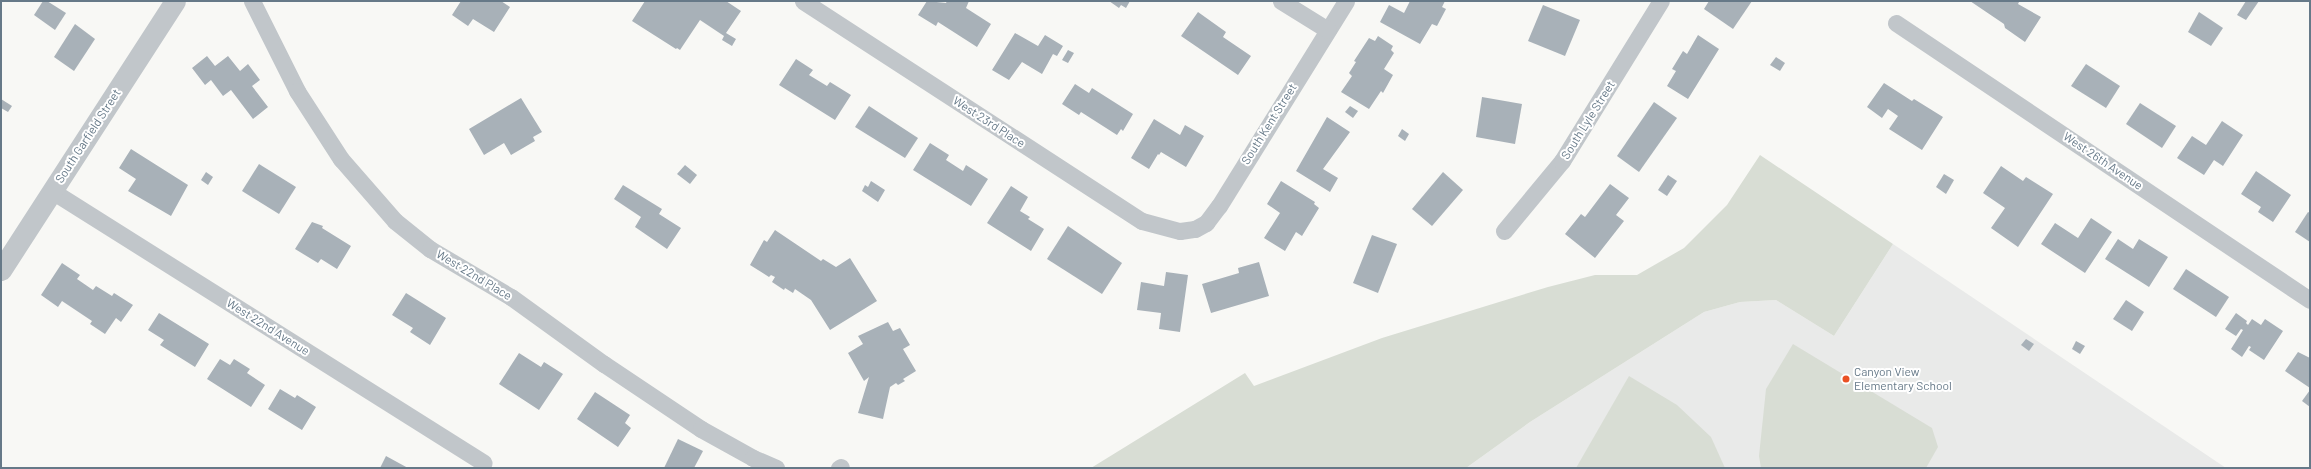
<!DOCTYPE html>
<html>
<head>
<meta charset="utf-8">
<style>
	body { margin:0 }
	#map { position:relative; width:2311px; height:469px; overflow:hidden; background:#f8f8f5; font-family:Barlow,sans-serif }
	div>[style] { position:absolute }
	.built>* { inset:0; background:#e9eae9 }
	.green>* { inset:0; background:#d8ddd4 }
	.building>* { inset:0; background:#a8b1b8 }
	.minor>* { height:17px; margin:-8.5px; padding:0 8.5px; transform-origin:8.5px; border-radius:8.5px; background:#c1c6ca }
	.tertiary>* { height:21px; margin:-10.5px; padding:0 10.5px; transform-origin:10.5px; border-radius:10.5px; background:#c1c6ca }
	.dots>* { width:11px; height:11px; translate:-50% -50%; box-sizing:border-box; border:2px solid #fff; border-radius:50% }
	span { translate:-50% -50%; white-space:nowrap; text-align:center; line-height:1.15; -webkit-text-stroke:4px #fff; paint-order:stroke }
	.street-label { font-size:12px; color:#667988 }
	.poi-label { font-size:12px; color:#667988 }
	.left { translate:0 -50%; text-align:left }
	.frame { position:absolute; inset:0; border:2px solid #667988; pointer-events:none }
</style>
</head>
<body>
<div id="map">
	<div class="built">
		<i style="clip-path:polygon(1893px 244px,2226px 468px,1466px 468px,1530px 422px,1704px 312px,1740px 302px,1776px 300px,1834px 336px)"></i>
	</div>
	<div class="green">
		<i style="clip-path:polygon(1760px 155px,1893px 244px,1834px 336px,1776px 300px,1740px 302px,1704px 312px,1530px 422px,1466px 468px,1091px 468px,1245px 373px,1254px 386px,1382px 338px,1548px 287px,1595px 275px,1637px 275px,1684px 248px,1727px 205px)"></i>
		<i style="clip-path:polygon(1793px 344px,1932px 428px,1938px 447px,1926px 468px,1761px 468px,1759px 456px,1766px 389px)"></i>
		<i style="clip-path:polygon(1629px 376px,1677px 405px,1711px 437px,1725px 468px,1576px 468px)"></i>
	</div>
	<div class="building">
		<i style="clip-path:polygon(43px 1px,47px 1px,66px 13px,55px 30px,34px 15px)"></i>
		<i style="clip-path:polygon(461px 1px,501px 1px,510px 7px,494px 32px,473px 19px,468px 26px,452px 15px)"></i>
		<i style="clip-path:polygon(645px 1px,726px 1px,741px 11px,726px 33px,736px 39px,732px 46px,722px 40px,724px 36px,700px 20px,680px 50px,677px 48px,676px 49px,632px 21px)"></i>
		<i style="clip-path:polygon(927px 1px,946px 3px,947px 1px,969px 1px,966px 8px,991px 24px,977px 47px,938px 22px,936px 26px,918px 15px)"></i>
		<i style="clip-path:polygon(1109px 1px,1130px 1px,1126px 8px,1121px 5px,1119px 8px)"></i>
		<i style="clip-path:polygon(1410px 1px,1445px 1px,1442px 7px,1446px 9px,1437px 26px,1432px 24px,1420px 44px,1380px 22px,1389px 5px,1404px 13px)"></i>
		<i style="clip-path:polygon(1709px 1px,1752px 1px,1733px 29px,1704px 9px)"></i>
		<i style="clip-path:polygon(1970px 1px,2017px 1px,2019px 2px,2018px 4px,2041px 17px,2025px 42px,2005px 28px,2004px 24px)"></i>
		<i style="clip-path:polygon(2246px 1px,2259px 1px,2246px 20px,2237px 15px)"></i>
		<i style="clip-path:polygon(1543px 5px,1580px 20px,1565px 56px,1528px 41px)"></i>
		<i style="clip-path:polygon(1198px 12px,1226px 32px,1223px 37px,1251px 56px,1238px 75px,1181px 36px)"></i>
		<i style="clip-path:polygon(2199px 12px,2223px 28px,2211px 46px,2188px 32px)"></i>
		<i style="clip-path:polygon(75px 24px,95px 39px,74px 71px,54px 57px)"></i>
		<i style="clip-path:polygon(1015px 33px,1038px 46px,1045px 35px,1063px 46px,1057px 56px,1053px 54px,1042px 74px,1022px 62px,1009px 80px,992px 70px)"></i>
		<i style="clip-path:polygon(1698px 35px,1719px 49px,1688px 99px,1667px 86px,1676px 71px,1672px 69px,1683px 51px,1687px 54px)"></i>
		<i style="clip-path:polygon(1378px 36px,1393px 46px,1391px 50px,1394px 53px,1384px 69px,1393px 75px,1383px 93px,1381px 91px,1369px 109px,1341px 92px,1352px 76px,1349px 73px,1356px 62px,1354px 61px,1369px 38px,1375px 41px)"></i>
		<i style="clip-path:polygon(1068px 50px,1074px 53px,1068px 63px,1062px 60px)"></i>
		<i style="clip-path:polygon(207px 56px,215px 66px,228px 56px,240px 71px,248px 64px,260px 80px,252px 86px,268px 107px,253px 119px,231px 90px,223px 96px,211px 80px,205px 85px,192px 68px)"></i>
		<i style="clip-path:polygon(1776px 57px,1785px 63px,1780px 71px,1770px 65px)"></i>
		<i style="clip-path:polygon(796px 59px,813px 70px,809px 75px,827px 86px,830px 82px,851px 95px,835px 120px,779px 85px)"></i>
		<i style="clip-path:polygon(2086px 64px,2120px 86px,2106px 108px,2071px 86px)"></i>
		<i style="clip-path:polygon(1884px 83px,1912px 101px,1914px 99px,1943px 117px,1922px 150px,1889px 129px,1898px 116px,1888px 109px,1882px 118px,1867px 107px)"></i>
		<i style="clip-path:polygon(1075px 84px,1089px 93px,1092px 88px,1133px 114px,1123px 131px,1121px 129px,1117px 135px,1081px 112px,1079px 115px,1062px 104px)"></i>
		<i style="clip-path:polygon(1482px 97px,1522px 104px,1515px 144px,1476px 137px)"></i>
		<i style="clip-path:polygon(521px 98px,542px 132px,533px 137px,535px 141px,511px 155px,504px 143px,484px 155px,469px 129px)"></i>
		<i style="clip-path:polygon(1px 99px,12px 106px,8px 112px,1px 108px)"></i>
		<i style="clip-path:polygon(1654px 102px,1677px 118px,1639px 172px,1617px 156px)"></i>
		<i style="clip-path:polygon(2140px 103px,2176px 126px,2162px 148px,2126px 124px)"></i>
		<i style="clip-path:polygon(869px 106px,918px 138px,905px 158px,855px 127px)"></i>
		<i style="clip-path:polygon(1350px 106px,1358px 111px,1353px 118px,1345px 112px)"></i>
		<i style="clip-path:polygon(1327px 117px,1350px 132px,1323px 169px,1338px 178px,1330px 192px,1296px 171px)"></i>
		<i style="clip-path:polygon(1154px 119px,1180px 135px,1185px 125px,1204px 136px,1186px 167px,1161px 152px,1159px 155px,1158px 154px,1149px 169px,1131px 158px)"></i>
		<i style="clip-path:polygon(2222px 121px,2243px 135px,2223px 166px,2214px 160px,2204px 175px,2177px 158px,2192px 136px,2206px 145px)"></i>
		<i style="clip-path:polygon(1402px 129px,1409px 134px,1405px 141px,1398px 136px)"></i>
		<i style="clip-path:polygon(930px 143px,949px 155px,946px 160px,963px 171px,966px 165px,988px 179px,971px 206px,913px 170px)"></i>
		<i style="clip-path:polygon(131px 149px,188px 185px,171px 216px,128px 191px,136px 179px,119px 168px)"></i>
		<i style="clip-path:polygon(259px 164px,296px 187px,279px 214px,242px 191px)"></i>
		<i style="clip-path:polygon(685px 165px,697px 175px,690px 184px,677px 174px)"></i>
		<i style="clip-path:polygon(2001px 166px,2023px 181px,2026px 177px,2053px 194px,2018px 247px,1991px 228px,2005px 208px,1983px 193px)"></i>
		<i style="clip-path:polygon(2256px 171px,2291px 195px,2273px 222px,2258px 212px,2261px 207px,2241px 194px)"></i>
		<i style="clip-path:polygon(206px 172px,213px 177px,208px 185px,201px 180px)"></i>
		<i style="clip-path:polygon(1443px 172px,1463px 190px,1432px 226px,1412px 209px)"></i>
		<i style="clip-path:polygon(1944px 174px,1954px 180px,1946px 194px,1936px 187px)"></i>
		<i style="clip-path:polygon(1668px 175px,1677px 181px,1667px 196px,1658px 190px)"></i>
		<i style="clip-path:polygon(871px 181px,885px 190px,878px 202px,862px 191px,865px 185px,868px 187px)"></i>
		<i style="clip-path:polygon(1281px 181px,1315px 202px,1314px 204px,1319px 208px,1302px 236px,1296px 232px,1285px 251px,1264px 238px,1280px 213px,1267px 204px)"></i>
		<i style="clip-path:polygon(1610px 184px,1629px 198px,1616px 215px,1624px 221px,1595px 258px,1565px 234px,1581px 214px,1585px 217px)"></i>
		<i style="clip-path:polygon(623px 185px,662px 209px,659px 214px,681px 228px,667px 249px,635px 227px,641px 217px,614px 199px)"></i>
		<i style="clip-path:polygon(1011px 186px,1028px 197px,1020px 211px,1030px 217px,1028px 219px,1044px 229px,1031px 251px,987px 223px)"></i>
		<i style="clip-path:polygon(2308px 212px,2310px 213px,2310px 242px,2295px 232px)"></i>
		<i style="clip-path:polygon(2091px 218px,2112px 232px,2085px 273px,2041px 244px,2055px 223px,2078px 238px)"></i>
		<i style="clip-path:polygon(312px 222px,323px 226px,322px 228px,351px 246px,337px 269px,321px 259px,318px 263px,295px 249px)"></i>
		<i style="clip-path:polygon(1068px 226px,1122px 263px,1102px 294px,1047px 259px)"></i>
		<i style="clip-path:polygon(775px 230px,821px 261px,823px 259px,836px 267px,850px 258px,877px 301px,830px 330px,811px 300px,795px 289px,793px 293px,785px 288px,784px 290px,772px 282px,775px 277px,771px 275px,769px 277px,750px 265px,764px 240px,767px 242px)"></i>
		<i style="clip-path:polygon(1372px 235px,1397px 244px,1378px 293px,1353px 283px)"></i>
		<i style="clip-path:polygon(2118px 239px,2133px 249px,2139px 239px,2168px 257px,2149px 287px,2105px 259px)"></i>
		<i style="clip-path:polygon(1259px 262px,1269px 296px,1211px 313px,1202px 284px,1239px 273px,1238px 268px)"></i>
		<i style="clip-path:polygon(62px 263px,80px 275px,77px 279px,93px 290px,96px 286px,112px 296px,114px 293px,133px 305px,121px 322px,116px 318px,105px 334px,90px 324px,92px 321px,62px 301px,58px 307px,41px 295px)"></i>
		<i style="clip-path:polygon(2186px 269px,2229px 297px,2216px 317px,2173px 289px)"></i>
		<i style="clip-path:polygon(1166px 272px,1188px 275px,1180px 332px,1159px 329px,1161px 313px,1137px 310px,1141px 282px,1164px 286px)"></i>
		<i style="clip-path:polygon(406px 293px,446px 318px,430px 345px,410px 332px,413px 328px,392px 315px)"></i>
		<i style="clip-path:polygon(2126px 300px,2144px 312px,2132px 331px,2113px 319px)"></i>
		<i style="clip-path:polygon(159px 313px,209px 344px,195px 367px,160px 345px,164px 340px,148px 330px)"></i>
		<i style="clip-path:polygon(2236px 313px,2247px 321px,2246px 323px,2248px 325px,2252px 319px,2261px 325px,2265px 319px,2283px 331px,2264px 360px,2249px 350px,2251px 347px,2249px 346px,2242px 357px,2231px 349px,2243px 330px,2241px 329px,2236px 336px,2225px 329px)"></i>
		<i style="clip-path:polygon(888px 322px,893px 331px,900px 328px,910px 345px,903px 349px,916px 371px,903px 379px,905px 381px,898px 385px,896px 383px,890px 387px,883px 419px,858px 413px,869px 377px,864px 381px,848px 353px,863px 344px,858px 336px)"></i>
		<i style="clip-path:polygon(2026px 339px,2034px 344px,2029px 351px,2021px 345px)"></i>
		<i style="clip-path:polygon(2076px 341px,2085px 346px,2080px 354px,2072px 349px)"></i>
		<i style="clip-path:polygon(2298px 352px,2310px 358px,2310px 388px,2285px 371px)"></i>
		<i style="clip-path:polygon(519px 353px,541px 367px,544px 362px,563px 374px,539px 410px,499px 384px)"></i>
		<i style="clip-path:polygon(220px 359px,230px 365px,234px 359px,250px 369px,247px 373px,265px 385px,251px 407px,207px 379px)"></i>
		<i style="clip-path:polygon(280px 389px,295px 398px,297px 395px,316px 407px,302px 430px,268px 409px)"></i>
		<i style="clip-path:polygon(2310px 390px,2310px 407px,2302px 401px)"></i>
		<i style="clip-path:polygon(595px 392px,630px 415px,625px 423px,631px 428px,618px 447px,577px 419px)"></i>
		<i style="clip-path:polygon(678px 439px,703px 451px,694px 468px,664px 468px)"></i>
		<i style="clip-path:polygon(386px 456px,408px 468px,380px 468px)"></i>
	</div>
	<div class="minor">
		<i style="left:252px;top:1px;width:101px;rotate:63.4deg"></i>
		<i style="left:297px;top:91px;width:81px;rotate:57.1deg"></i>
		<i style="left:341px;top:159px;width:82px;rotate:48.9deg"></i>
		<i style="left:395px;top:221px;width:45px;rotate:38.7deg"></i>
		<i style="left:430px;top:249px;width:94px;rotate:30.7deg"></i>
		<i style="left:511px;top:297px;width:115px;rotate:35.8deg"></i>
		<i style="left:604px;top:364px;width:117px;rotate:33.8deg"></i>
		<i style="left:701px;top:429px;width:60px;rotate:29.1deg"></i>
		<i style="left:753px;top:458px;width:25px;rotate:23deg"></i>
		<i style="left:803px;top:1px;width:404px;rotate:33deg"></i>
		<i style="left:1142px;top:221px;width:39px;rotate:15deg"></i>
		<i style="left:1180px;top:231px;width:15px;rotate:-8deg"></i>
		<i style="left:1195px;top:229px;width:13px;rotate:-29deg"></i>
		<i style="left:1206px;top:223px;width:21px;rotate:-53deg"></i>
		<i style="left:1219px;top:206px;width:241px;rotate:-58.2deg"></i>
		<i style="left:1281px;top:1px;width:55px;rotate:31.7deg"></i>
		<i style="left:1896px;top:23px;width:498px;rotate:33.8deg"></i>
		<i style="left:52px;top:191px;width:510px;rotate:32.2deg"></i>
		<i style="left:1504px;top:231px;width:91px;rotate:-50.4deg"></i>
		<i style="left:1562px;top:161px;width:188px;rotate:-58.3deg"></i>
		<i style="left:839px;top:468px;width:2px;rotate:-27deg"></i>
	</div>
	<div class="tertiary">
		<i style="left:1px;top:270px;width:320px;rotate:-57.1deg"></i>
	</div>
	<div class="dots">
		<i style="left:1846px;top:379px;background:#ea5124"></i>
	</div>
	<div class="street-label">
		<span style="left:1588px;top:120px;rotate:-58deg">South Lyle Street</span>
		<span style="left:989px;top:122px;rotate:33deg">West 23rd Place</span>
		<span style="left:1269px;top:124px;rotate:-58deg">South Kent Street</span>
		<span style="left:88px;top:136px;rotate:-57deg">South Garfield Street</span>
		<span style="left:2103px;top:161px;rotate:34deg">West 26th Avenue</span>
		<span style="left:474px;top:275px;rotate:31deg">West 22nd Place</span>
		<span style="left:268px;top:327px;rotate:32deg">West 22nd Avenue</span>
	</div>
	<div class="poi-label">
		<span class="left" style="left:1854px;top:379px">Canyon View<br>Elementary School</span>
	</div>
	<div class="frame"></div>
</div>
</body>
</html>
